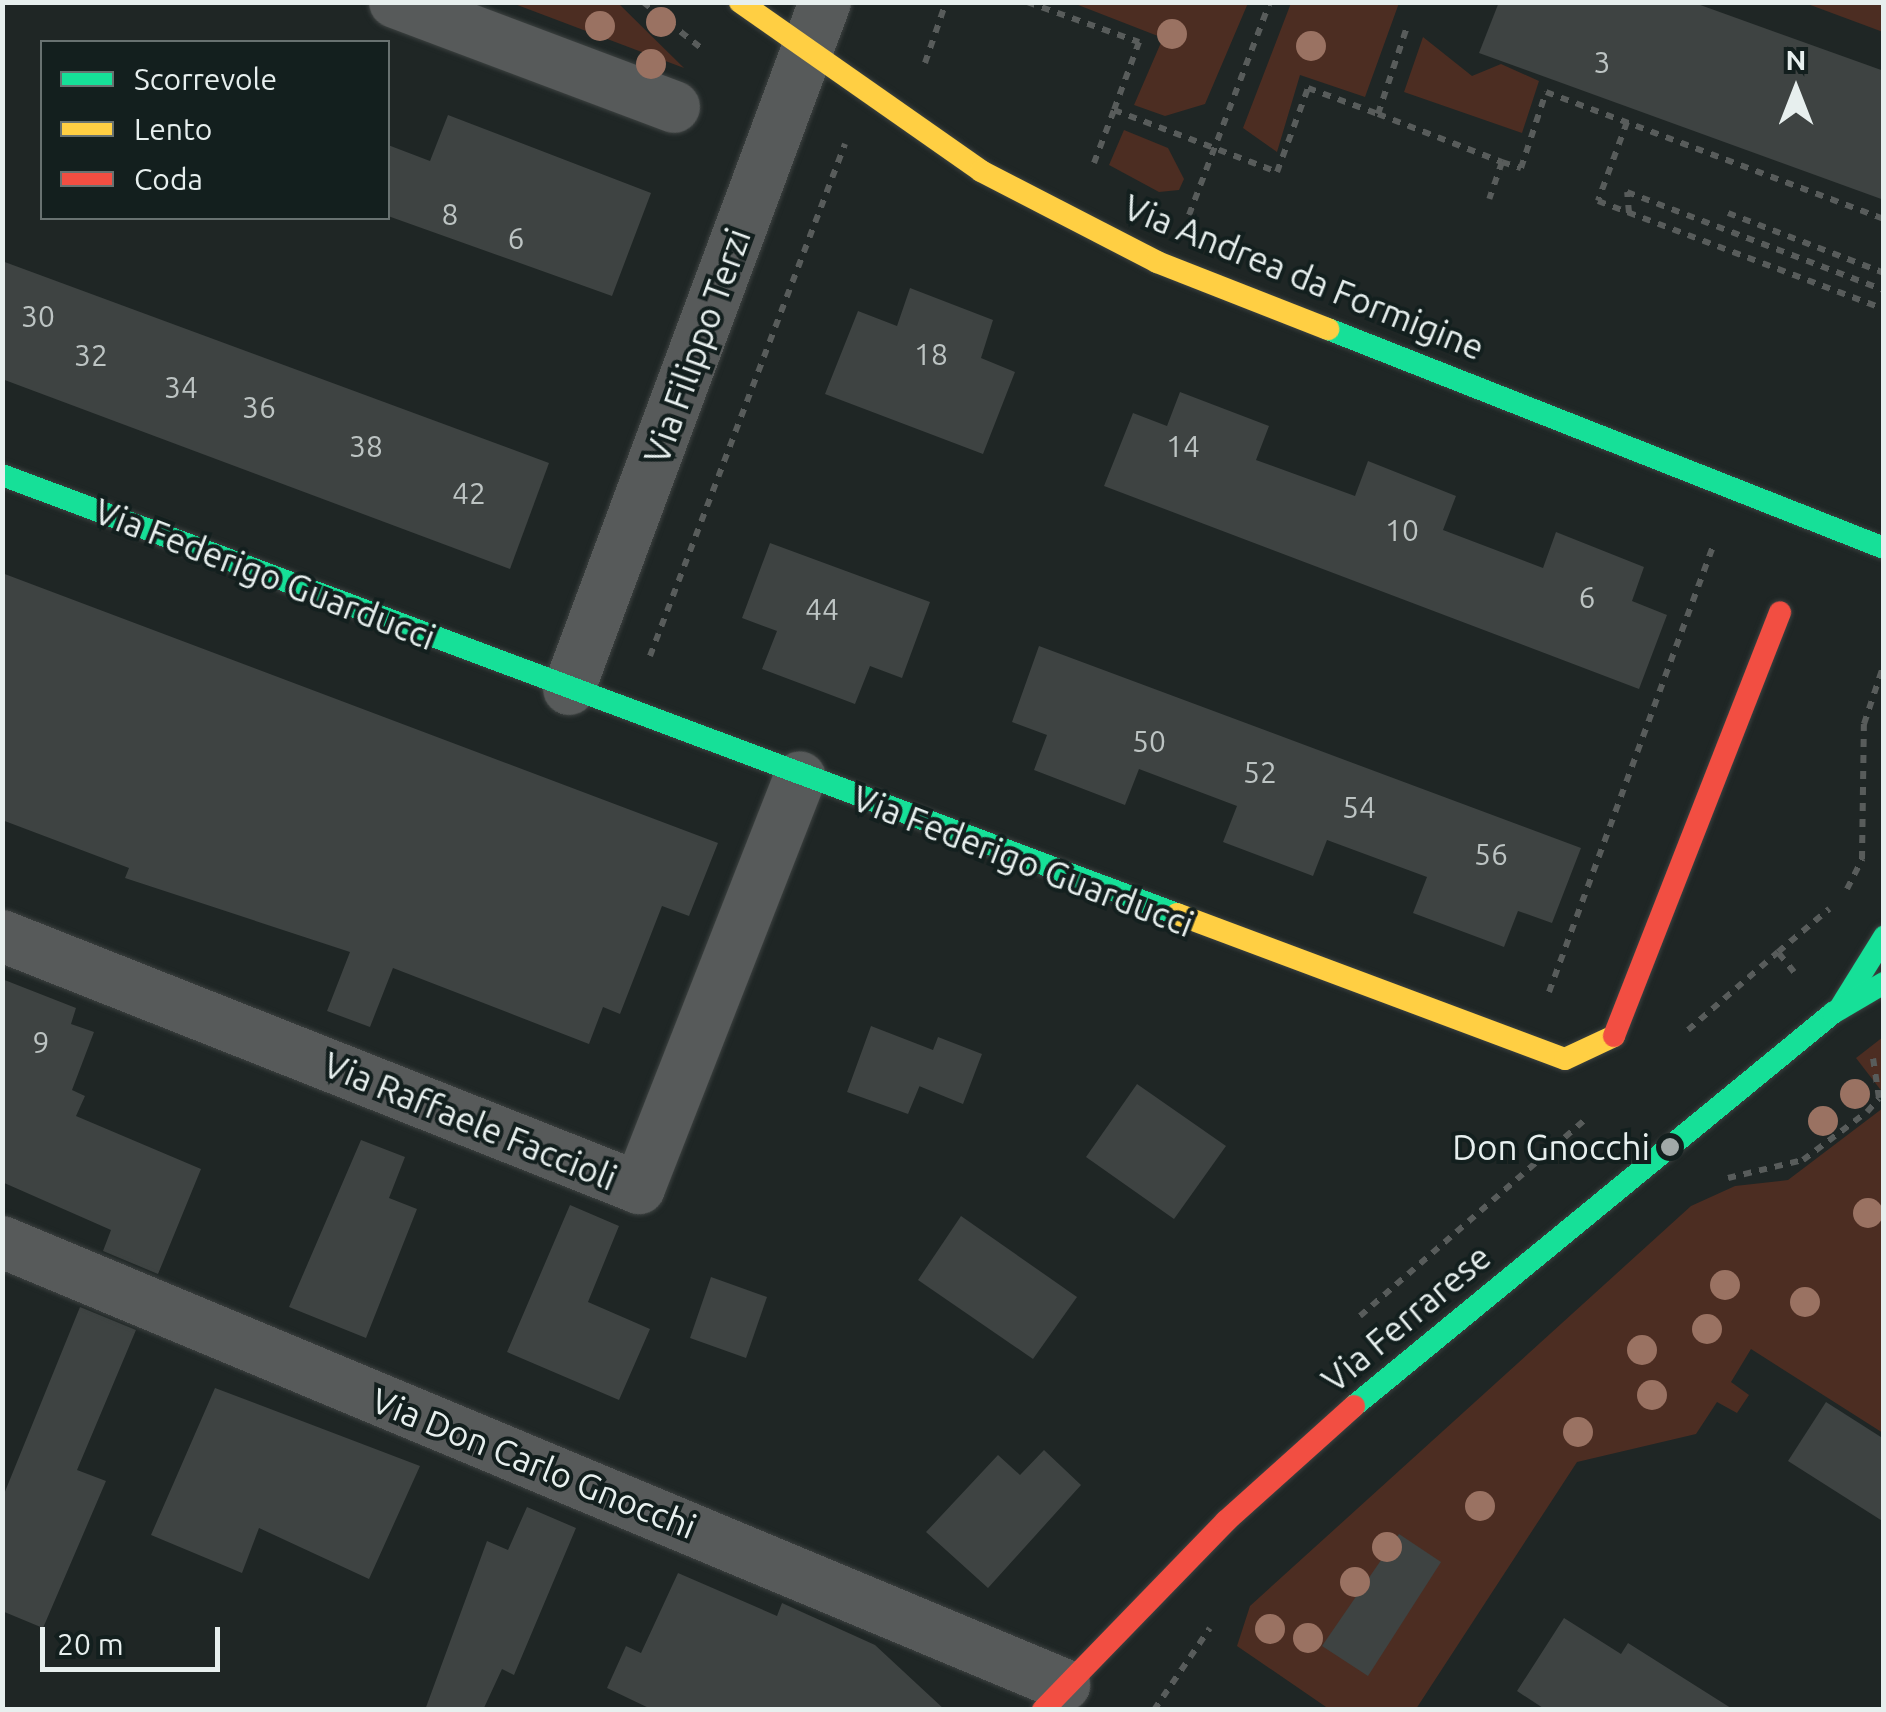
<!DOCTYPE html>
<html>
<head>
<meta charset="utf-8">
<style>
	body { margin:0 }
	#map { position:relative; width:1886px; height:1712px; overflow:hidden; background:#1f2625; font-family:Ubuntu,sans-serif }
	div>[style] { position:absolute }
	.green>* { inset:0; background:#4c2d22 }
	.building>* { inset:0; background:#3e4342 }
	.path>* { height:6px; margin-top:-3px; transform-origin:0; background:repeating-linear-gradient(90deg,#585c5b 0 8px,transparent 0 16px) }
	.roads { filter:drop-shadow(0 0 2px #3c4140) drop-shadow(0 0 2px #3c4140) }
	.street>* { height:52px; margin:-26px; padding:0 26px; transform-origin:26px; border-radius:26px; background:#575a5a }
	.fast>* { height:22px; margin:-11px; padding:0 11px; transform-origin:11px; border-radius:11px; background:#16e098 }
	.slow>* { height:22px; margin:-11px; padding:0 11px; transform-origin:11px; border-radius:11px; background:#ffcf43 }
	.jam>* { height:22px; margin:-11px; padding:0 11px; transform-origin:11px; border-radius:11px; background:#f24e42 }
	.trees>* { width:30px; height:30px; margin:-15px; border-radius:50%; background:#9a7262 }
	.dots>* { width:28px; height:28px; translate:-50% -50%; box-sizing:border-box; border:5px solid #131f1e; border-radius:50% }
	span { translate:-50% -50%; white-space:nowrap; text-align:center; line-height:1.15; -webkit-text-stroke:8px #131f1e; paint-order:stroke }
	.number-label { font-size:30px; color:#bdc4c3 }
	.number-label span { -webkit-text-stroke-width:0 }
	.street-label { font-size:35px; color:#e7efee }
	.poi-label { font-size:35px; color:#e7efee }
	.right { translate:-100% -50%; text-align:right }
	.frame { position:absolute; inset:0; border:5px solid #e7efee; pointer-events:none }
	.legend { position:absolute; left:40px; top:40px; width:350px; height:180px; box-sizing:border-box; background:#131f1e; border:2px solid #687271; margin:0; padding:12px 18px; list-style:none; font-size:30px; color:#e7efee }
	.legend li { display:flex; align-items:center; gap:20px; height:50px }
	.legend b { width:50px; border:2px solid #687271 }
	.north { position:absolute; left:1746px; top:40px; width:100px; height:100px; -webkit-text-stroke:8px #131f1e; paint-order:stroke; rotate:0deg; font-size:28px; font-weight:700; line-height:40px; text-align:center; color:#e7efee }
	.north::after { content:''; display:block; margin:auto; width:35px; height:45px; background:#e7efee; clip-path:polygon(50% 0,100% 100%,50% 72%,0 100%) }
	.scale { position:absolute; left:40px; top:1627px; width:180px; height:45px; box-sizing:border-box; border:5px solid #e7efee; border-top:0; padding-left:12px; font-size:30px; line-height:35px; white-space:nowrap; color:#e7efee; -webkit-text-stroke:8px #131f1e; paint-order:stroke }
</style>
</head>
<body>
<div id="map">
	<div class="green">
		<i style="clip-path:polygon(512px 3px,618px 3px,684px 68px)"></i>
		<i style="clip-path:polygon(1073px 3px,1248px 3px,1205px 104px,1165px 116px,1134px 105px,1163px 38px)"></i>
		<i style="clip-path:polygon(1291px 3px,1399px 3px,1365px 97px,1300px 75px,1277px 152px,1243px 128px)"></i>
		<i style="clip-path:polygon(1805px 3px,1883px 3px,1883px 32px)"></i>
		<i style="clip-path:polygon(1423px 37px,1472px 76px,1501px 64px,1539px 81px,1522px 133px,1404px 92px)"></i>
		<i style="clip-path:polygon(1124px 130px,1168px 148px,1184px 179px,1179px 190px,1159px 192px,1109px 165px)"></i>
		<i style="clip-path:polygon(1883px 1037px,1883px 1093px,1856px 1058px)"></i>
		<i style="clip-path:polygon(1883px 1108px,1883px 1433px,1751px 1349px,1731px 1382px,1749px 1395px,1737px 1413px,1717px 1402px,1696px 1434px,1577px 1462px,1416px 1709px,1329px 1709px,1237px 1646px,1250px 1606px,1691px 1206px,1735px 1186px,1788px 1180px)"></i>
	</div>
	<div class="building">
		<i style="clip-path:polygon(1499px 2px,1692px 2px,1884px 71px,1884px 200px,1479px 53px)"></i>
		<i style="clip-path:polygon(448px 115px,651px 193px,612px 296px,388px 216px,388px 145px,430px 161px)"></i>
		<i style="clip-path:polygon(2px 261px,549px 463px,510px 569px,2px 379px)"></i>
		<i style="clip-path:polygon(910px 288px,993px 320px,981px 358px,1015px 372px,983px 454px,825px 394px,858px 311px,897px 326px)"></i>
		<i style="clip-path:polygon(1180px 392px,1269px 426px,1256px 460px,1355px 496px,1368px 461px,1456px 496px,1443px 530px,1543px 568px,1556px 532px,1644px 567px,1632px 601px,1667px 615px,1639px 689px,1104px 486px,1133px 413px,1167px 426px)"></i>
		<i style="clip-path:polygon(770px 543px,930px 602px,902px 678px,870px 666px,855px 704px,762px 669px,777px 631px,742px 618px)"></i>
		<i style="clip-path:polygon(2px 573px,718px 843px,689px 916px,662px 906px,620px 1014px,603px 1007px,589px 1044px,393px 968px,370px 1027px,327px 1011px,350px 952px,125px 878px,129px 868px,2px 820px)"></i>
		<i style="clip-path:polygon(1039px 646px,1581px 848px,1552px 923px,1518px 911px,1504px 947px,1413px 913px,1427px 877px,1327px 840px,1313px 876px,1223px 842px,1237px 806px,1139px 769px,1125px 805px,1034px 770px,1047px 735px,1012px 722px)"></i>
		<i style="clip-path:polygon(2px 979px,76px 1008px,71px 1024px,94px 1032px,72px 1090px,85px 1096px,76px 1116px,201px 1169px,158px 1274px,103px 1251px,111px 1230px,2px 1182px)"></i>
		<i style="clip-path:polygon(871px 1026px,933px 1050px,938px 1037px,982px 1054px,963px 1104px,919px 1086px,927px 1068px,908px 1114px,847px 1092px)"></i>
		<i style="clip-path:polygon(1137px 1084px,1226px 1146px,1174px 1219px,1086px 1157px)"></i>
		<i style="clip-path:polygon(361px 1140px,405px 1157px,389px 1198px,417px 1209px,366px 1338px,289px 1307px)"></i>
		<i style="clip-path:polygon(570px 1205px,619px 1226px,588px 1302px,650px 1329px,619px 1400px,507px 1352px)"></i>
		<i style="clip-path:polygon(961px 1216px,1077px 1297px,1033px 1359px,918px 1280px)"></i>
		<i style="clip-path:polygon(711px 1277px,767px 1297px,746px 1358px,690px 1338px)"></i>
		<i style="clip-path:polygon(80px 1307px,136px 1330px,77px 1470px,106px 1481px,43px 1628px,2px 1611px,2px 1499px)"></i>
		<i style="clip-path:polygon(215px 1388px,420px 1466px,369px 1579px,259px 1528px,242px 1573px,151px 1535px)"></i>
		<i style="clip-path:polygon(1826px 1402px,1884px 1439px,1884px 1522px,1788px 1461px)"></i>
		<i style="clip-path:polygon(1044px 1450px,1081px 1485px,988px 1588px,926px 1532px,998px 1455px,1020px 1475px)"></i>
		<i style="clip-path:polygon(527px 1507px,576px 1528px,514px 1675px,502px 1669px,483px 1710px,425px 1710px,487px 1541px,508px 1550px)"></i>
		<i style="clip-path:polygon(1399px 1534px,1441px 1562px,1368px 1676px,1322px 1646px)"></i>
		<i style="clip-path:polygon(678px 1573px,777px 1616px,782px 1603px,875px 1645px,945px 1710px,653px 1710px,607px 1688px,626px 1646px,641px 1653px)"></i>
		<i style="clip-path:polygon(1564px 1618px,1621px 1654px,1628px 1643px,1734px 1710px,1546px 1710px,1517px 1691px)"></i>
	</div>
	<div class="path">
		<i style="left:643px;top:2px;width:74px;rotate:38.4deg"></i>
		<i style="left:1027px;top:2px;width:119px;rotate:19.7deg"></i>
		<i style="left:1139px;top:42px;width:72px;rotate:110.2deg"></i>
		<i style="left:925px;top:63px;width:65px;rotate:-71deg"></i>
		<i style="left:1378px;top:114px;width:133px;rotate:21.2deg"></i>
		<i style="left:1502px;top:162px;width:39px;rotate:109deg"></i>
		<i style="left:1627px;top:122px;width:84px;rotate:110.2deg"></i>
		<i style="left:1598px;top:201px;width:306px;rotate:20.7deg"></i>
		<i style="left:1502px;top:162px;width:20px;rotate:18deg"></i>
		<i style="left:1521px;top:168px;width:80px;rotate:-71.8deg"></i>
		<i style="left:1546px;top:92px;width:361px;rotate:20.6deg"></i>
		<i style="left:1094px;top:163px;width:57px;rotate:-69.3deg"></i>
		<i style="left:1114px;top:110px;width:174px;rotate:20.8deg"></i>
		<i style="left:1277px;top:172px;width:90px;rotate:-69.7deg"></i>
		<i style="left:1308px;top:88px;width:75px;rotate:20.4deg"></i>
		<i style="left:1378px;top:114px;width:89px;rotate:-71.6deg"></i>
		<i style="left:1629px;top:213px;width:21px;rotate:-95deg"></i>
		<i style="left:1627px;top:192px;width:275px;rotate:20.9deg"></i>
		<i style="left:1728px;top:213px;width:167px;rotate:21deg"></i>
		<i style="left:1189px;top:215px;width:228px;rotate:-69.2deg"></i>
		<i style="left:650px;top:656px;width:548px;rotate:-69.15deg"></i>
		<i style="left:1847px;top:889px;width:34px;rotate:-63deg"></i>
		<i style="left:1862px;top:859px;width:135px;rotate:-89.2deg"></i>
		<i style="left:1864px;top:724px;width:63px;rotate:-71.6deg"></i>
		<i style="left:1794px;top:972px;width:26px;rotate:-129deg"></i>
		<i style="left:1778px;top:952px;width:67px;rotate:-40.1deg"></i>
		<i style="left:1549px;top:992px;width:478px;rotate:-69.8deg"></i>
		<i style="left:1688px;top:1030px;width:119px;rotate:-40.9deg"></i>
		<i style="left:1728px;top:1178px;width:77px;rotate:-13.5deg"></i>
		<i style="left:1803px;top:1160px;width:80px;rotate:-36.9deg"></i>
		<i style="left:1867px;top:1112px;width:18px;rotate:-49deg"></i>
		<i style="left:1879px;top:1098px;width:40px;rotate:-98.5deg"></i>
		<i style="left:1360px;top:1316px;width:303px;rotate:-41.1deg"></i>
		<i style="left:1154px;top:1710px;width:99px;rotate:-55.7deg"></i>
	</div>
	<div class="roads">
		<div class="street">
			<i style="left:395px;top:2px;width:298px;rotate:20.6deg"></i>
			<i style="left:569px;top:689px;width:733px;rotate:-69.56deg"></i>
			<i style="left:2px;top:936px;width:685px;rotate:21.58deg"></i>
			<i style="left:639px;top:1188px;width:441px;rotate:-68.6deg"></i>
			<i style="left:2px;top:1242px;width:1151px;rotate:22.64deg"></i>
		</div>
		<div class="fast">
			<i style="left:1328px;top:329px;width:598px;rotate:21.5deg"></i>
			<i style="left:2px;top:475px;width:1254px;rotate:20.49deg"></i>
			<i style="left:1840px;top:1008px;width:84px;rotate:-58.2deg"></i>
			<i style="left:1354px;top:1406px;width:620px;rotate:-39.37deg"></i>
			<i style="left:1833px;top:1013px;width:59px;rotate:-30.5deg"></i>
		</div>
		<div class="slow">
			<i style="left:740px;top:2px;width:294px;rotate:35deg"></i>
			<i style="left:981px;top:171px;width:198px;rotate:27.3deg"></i>
			<i style="left:1157px;top:262px;width:184px;rotate:21.4deg"></i>
			<i style="left:1177px;top:914px;width:414px;rotate:20.5deg"></i>
			<i style="left:1565px;top:1059px;width:54px;rotate:-25.1deg"></i>
		</div>
		<div class="jam">
			<i style="left:1614px;top:1036px;width:455px;rotate:-68.6deg"></i>
			<i style="left:1043px;top:1710px;width:263px;rotate:-45.9deg"></i>
			<i style="left:1226px;top:1521px;width:172px;rotate:-41.9deg"></i>
		</div>
	</div>
	<div class="trees">
		<i style="left:661px;top:22px"></i>
		<i style="left:600px;top:26px"></i>
		<i style="left:1172px;top:34px"></i>
		<i style="left:1311px;top:46px"></i>
		<i style="left:651px;top:64px"></i>
		<i style="left:1855px;top:1094px"></i>
		<i style="left:1823px;top:1121px"></i>
		<i style="left:1868px;top:1213px"></i>
		<i style="left:1725px;top:1285px"></i>
		<i style="left:1805px;top:1302px"></i>
		<i style="left:1707px;top:1329px"></i>
		<i style="left:1642px;top:1350px"></i>
		<i style="left:1652px;top:1395px"></i>
		<i style="left:1578px;top:1432px"></i>
		<i style="left:1480px;top:1506px"></i>
		<i style="left:1387px;top:1547px"></i>
		<i style="left:1355px;top:1582px"></i>
		<i style="left:1270px;top:1629px"></i>
		<i style="left:1308px;top:1638px"></i>
	</div>
	<div class="dots">
		<i style="left:1670px;top:1147px;background:#a1a9a8"></i>
	</div>
	<div class="number-label">
		<span style="left:1602px;top:62px">3</span>
		<span style="left:450px;top:214px">8</span>
		<span style="left:516px;top:238px">6</span>
		<span style="left:38px;top:316px">30</span>
		<span style="left:931px;top:354px">18</span>
		<span style="left:91px;top:355px">32</span>
		<span style="left:181px;top:387px">34</span>
		<span style="left:259px;top:407px">36</span>
		<span style="left:366px;top:446px">38</span>
		<span style="left:1183px;top:446px">14</span>
		<span style="left:469px;top:493px">42</span>
		<span style="left:1402px;top:530px">10</span>
		<span style="left:1587px;top:597px">6</span>
		<span style="left:822px;top:609px">44</span>
		<span style="left:1149px;top:741px">50</span>
		<span style="left:1260px;top:772px">52</span>
		<span style="left:1359px;top:807px">54</span>
		<span style="left:1491px;top:854px">56</span>
		<span style="left:41px;top:1042px">9</span>
	</div>
	<div class="street-label">
		<span style="left:1304px;top:277px;rotate:22deg">Via Andrea da Formigine</span>
		<span style="left:697px;top:346px;rotate:-70deg">Via Filippo Terzi</span>
		<span style="left:265px;top:574px;rotate:21deg">Via Federigo Guarducci</span>
		<span style="left:1023px;top:861px;rotate:21deg">Via Federigo Guarducci</span>
		<span style="left:470px;top:1121px;rotate:22deg">Via Raffaele Faccioli</span>
		<span style="left:1406px;top:1318px;rotate:-40deg">Via Ferrarese</span>
		<span style="left:534px;top:1463px;rotate:22deg">Via Don Carlo Gnocchi</span>
	</div>
	<div class="poi-label">
		<span class="right" style="left:1650px;top:1147px">Don Gnocchi</span>
	</div>
	<div class="frame"></div>
	<ul class="legend">
	<li><b style="height:12px;background:#16e098"></b>Scorrevole</li>
	<li><b style="height:12px;background:#ffcf43"></b>Lento</li>
	<li><b style="height:12px;background:#f24e42"></b>Coda</li>
	</ul>
	<div class="north">N</div>
	<div class="scale">20 m</div>
</div>
</body>
</html>
